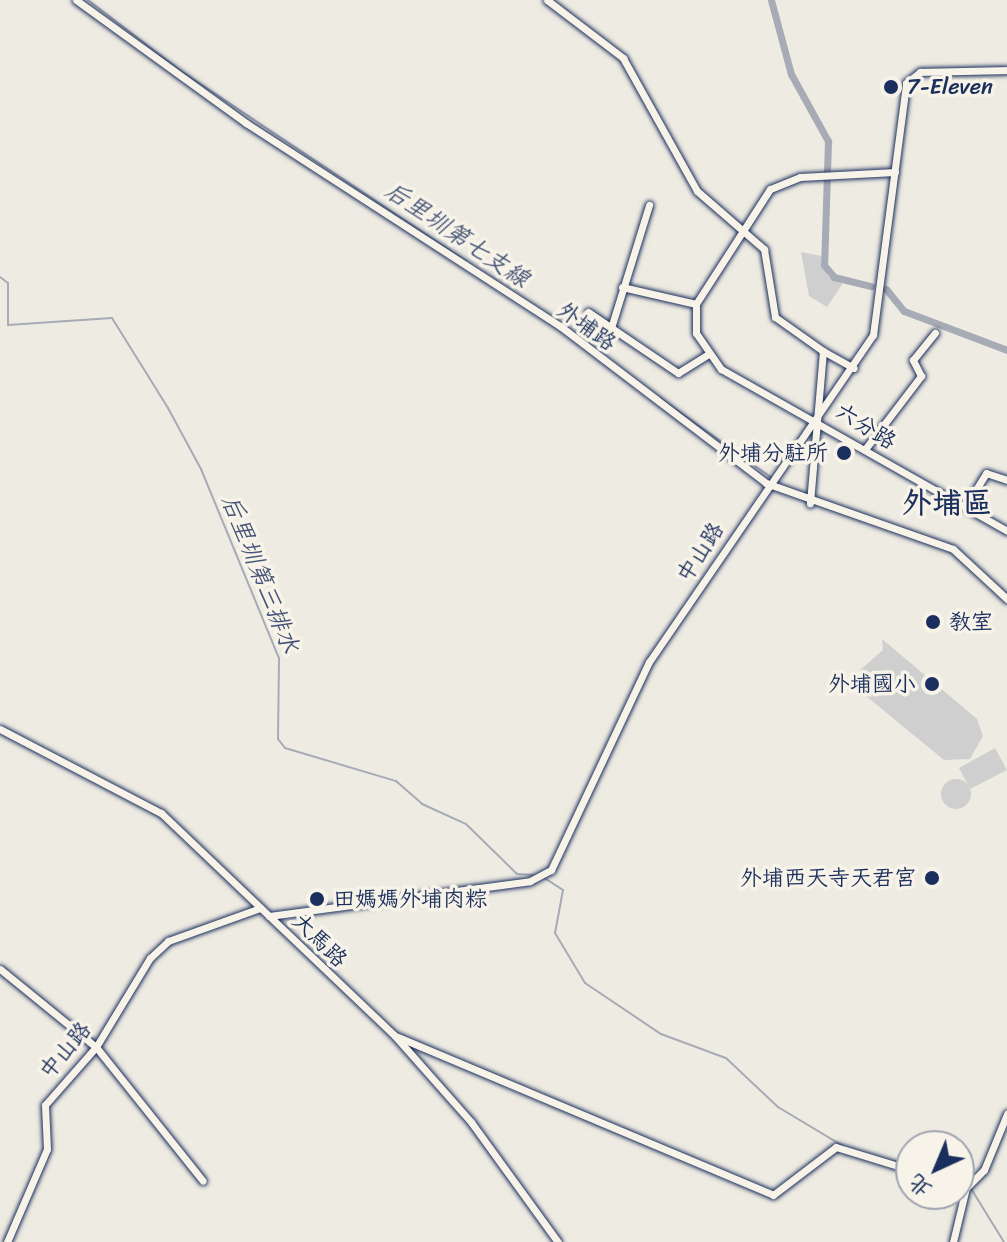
<!DOCTYPE html>
<html>
<head>
<meta charset="utf-8">
<style>
	body { margin:0 }
	#map { position:relative; width:1007px; height:1242px; overflow:hidden; background:#eeebe2; font-family:Sriracha,"LXGW WenKai TC",sans-serif }
	div>[style] { position:absolute }
	.green>* { inset:0; background:#cfcfcf }
	.round { border-radius:50% }
	.stream>* { height:2px; margin:-1px; padding:0 1px; transform-origin:1px; border-radius:1px; background:#a6abb5 }
	.canal>* { height:7px; margin:-3.5px; padding:0 3.5px; transform-origin:3.5px; border-radius:3.5px; background:#a6abb5 }
	.roads { filter:drop-shadow(0 0 2px #1b2f5e) drop-shadow(0 0 2px #1b2f5e) }
	.minor>* { height:7px; margin:-3.5px; padding:0 3.5px; transform-origin:3.5px; border-radius:3.5px; background:#f7f3e8 }
	.dots>* { width:22px; height:22px; translate:-50% -50%; box-sizing:border-box; border:4px solid #f7f3e8; border-radius:50% }
	span { translate:-50% -50%; white-space:nowrap; text-align:center; line-height:1.15; -webkit-text-stroke:7px #f7f3e8; paint-order:stroke }
	.poi-label { font-size:22px; color:#1b2f5e }
	.left { translate:0 -50%; text-align:left }
	.right { translate:-100% -50%; text-align:right }
	.street-label { font-size:22px; color:#1b2f5e }
	.water-label { font-size:24px; color:#455478; font-style:italic }
	.district-label { font-size:30px; color:#1b2f5e; font-weight:700 }
	.north { position:absolute; left:895px; top:1130px; width:80px; height:80px; box-sizing:border-box; background:#f7f3e8; border:2px solid #9fa5b1; border-radius:50%; rotate:224deg; font-size:22px; font-weight:700; line-height:32px; text-align:center; color:#1b2f5e }
	.north::after { content:''; display:block; margin:auto; width:28px; height:36px; background:#1b2f5e; clip-path:polygon(50% 0,100% 100%,50% 72%,0 100%) }
</style>
</head>
<body>
<div id="map">
	<div class="green">
		<i style="clip-path:polygon(801px 252px,821px 256px,828px 276px,843px 283px,827px 307px,809px 296px)"></i>
		<i style="clip-path:polygon(882px 639px,977px 719px,983px 736px,970px 759px,944px 760px,866px 696px,859px 671px,883px 650px)"></i>
		<i style="clip-path:polygon(995px 748px,1007px 770px,970px 789px,959px 768px)"></i>
		<i class="round" style="left:941px;top:779px;width:30px;height:30px"></i>
	</div>
	<div class="stream">
		<i style="left:88px;top:0;width:117px;rotate:37.4deg"></i>
		<i style="left:181px;top:71px;width:343px;rotate:33.7deg"></i>
		<i style="left:0;top:277px;width:10px;rotate:37deg"></i>
		<i style="left:8px;top:283px;width:42px;rotate:90deg"></i>
		<i style="left:8px;top:325px;width:104px;rotate:-3.9deg"></i>
		<i style="left:112px;top:318px;width:106px;rotate:58.1deg"></i>
		<i style="left:168px;top:408px;width:69px;rotate:61.6deg"></i>
		<i style="left:201px;top:469px;width:204px;rotate:67.6deg"></i>
		<i style="left:279px;top:658px;width:81px;rotate:90.7deg"></i>
		<i style="left:278px;top:739px;width:11px;rotate:52deg"></i>
		<i style="left:285px;top:748px;width:116px;rotate:16.6deg"></i>
		<i style="left:396px;top:781px;width:35px;rotate:41deg"></i>
		<i style="left:422px;top:804px;width:48px;rotate:24.4deg"></i>
		<i style="left:466px;top:824px;width:71px;rotate:44.4deg"></i>
		<i style="left:517px;top:874px;width:16px;rotate:4deg"></i>
		<i style="left:660px;top:398px;width:138px;rotate:35.5deg"></i>
		<i style="left:543px;top:877px;width:24px;rotate:33deg"></i>
		<i style="left:563px;top:890px;width:44px;rotate:100.5deg"></i>
		<i style="left:555px;top:933px;width:58px;rotate:59deg"></i>
		<i style="left:585px;top:983px;width:92px;rotate:33.9deg"></i>
		<i style="left:661px;top:1034px;width:69px;rotate:20.3deg"></i>
		<i style="left:726px;top:1058px;width:71px;rotate:43.3deg"></i>
		<i style="left:778px;top:1107px;width:76px;rotate:31deg"></i>
		<i style="left:895px;top:1161px;width:16px;rotate:14deg"></i>
		<i style="left:970px;top:1187px;width:65px;rotate:58.3deg"></i>
	</div>
	<div class="canal">
		<i style="left:771px;top:0;width:77px;rotate:74.9deg"></i>
		<i style="left:791px;top:74px;width:77px;rotate:61.1deg"></i>
		<i style="left:828px;top:141px;width:124px;rotate:91.8deg"></i>
		<i style="left:824px;top:265px;width:16px;rotate:50deg"></i>
		<i style="left:834px;top:277px;width:38px;rotate:14deg"></i>
		<i style="left:886px;top:289px;width:28px;rotate:51deg"></i>
		<i style="left:904px;top:311px;width:110px;rotate:20.7deg"></i>
	</div>
	<div class="roads">
		<div class="minor">
			<i style="left:76px;top:0;width:210px;rotate:35.9deg"></i>
			<i style="left:246px;top:123px;width:374px;rotate:32.9deg"></i>
			<i style="left:560px;top:326px;width:259px;rotate:37.3deg"></i>
			<i style="left:766px;top:483px;width:198px;rotate:19.4deg"></i>
			<i style="left:953px;top:549px;width:74px;rotate:42.8deg"></i>
			<i style="left:547px;top:0;width:96px;rotate:37.3deg"></i>
			<i style="left:623px;top:58px;width:152px;rotate:60.9deg"></i>
			<i style="left:697px;top:191px;width:89px;rotate:40.9deg"></i>
			<i style="left:764px;top:249px;width:69px;rotate:80.8deg"></i>
			<i style="left:775px;top:317px;width:59px;rotate:35.3deg"></i>
			<i style="left:823px;top:351px;width:153px;rotate:94.9deg"></i>
			<i style="left:895px;top:172px;width:95px;rotate:177deg"></i>
			<i style="left:800px;top:177px;width:32px;rotate:158deg"></i>
			<i style="left:770px;top:189px;width:137px;rotate:122.8deg"></i>
			<i style="left:696px;top:304px;width:29px;rotate:90deg"></i>
			<i style="left:696px;top:333px;width:44px;rotate:55.2deg"></i>
			<i style="left:721px;top:369px;width:329px;rotate:29.5deg"></i>
			<i style="left:622px;top:287px;width:76px;rotate:12.9deg"></i>
			<i style="left:588px;top:312px;width:109px;rotate:34.1deg"></i>
			<i style="left:678px;top:373px;width:36px;rotate:-32deg"></i>
			<i style="left:611px;top:328px;width:129px;rotate:-72.8deg"></i>
			<i style="left:823px;top:351px;width:35px;rotate:29deg"></i>
			<i style="left:866px;top:448px;width:91px;rotate:-52.6deg"></i>
			<i style="left:921px;top:376px;width:18px;rotate:-117deg"></i>
			<i style="left:913px;top:360px;width:35px;rotate:-51deg"></i>
			<i style="left:965px;top:507px;width:40px;rotate:-58deg"></i>
			<i style="left:986px;top:473px;width:22px;rotate:18deg"></i>
			<i style="left:0;top:729px;width:182px;rotate:27.6deg"></i>
			<i style="left:161px;top:813px;width:323px;rotate:43.6deg"></i>
			<i style="left:395px;top:1036px;width:115px;rotate:48.5deg"></i>
			<i style="left:471px;top:1122px;width:148px;rotate:54.1deg"></i>
			<i style="left:269px;top:916px;width:263px;rotate:-7.6deg"></i>
			<i style="left:530px;top:881px;width:24px;rotate:-28deg"></i>
			<i style="left:551px;top:870px;width:230px;rotate:-64.8deg"></i>
			<i style="left:649px;top:662px;width:396px;rotate:-55.6deg"></i>
			<i style="left:873px;top:335px;width:254px;rotate:-82.5deg"></i>
			<i style="left:906px;top:83px;width:18px;rotate:-38deg"></i>
			<i style="left:920px;top:72px;width:87px;rotate:-1.3deg"></i>
			<i style="left:0;top:969px;width:124px;rotate:39.1deg"></i>
			<i style="left:96px;top:1047px;width:171px;rotate:51.4deg"></i>
			<i style="left:398px;top:1037px;width:407px;rotate:22.8deg"></i>
			<i style="left:773px;top:1195px;width:79px;rotate:-37.3deg"></i>
			<i style="left:836px;top:1147px;width:78px;rotate:17deg"></i>
			<i style="left:7px;top:1242px;width:101px;rotate:-66.7deg"></i>
			<i style="left:47px;top:1149px;width:44px;rotate:-92.6deg"></i>
			<i style="left:45px;top:1105px;width:77px;rotate:-48.7deg"></i>
			<i style="left:96px;top:1047px;width:104px;rotate:-58.8deg"></i>
			<i style="left:150px;top:958px;width:25px;rotate:-43deg"></i>
			<i style="left:168px;top:941px;width:98px;rotate:-19.7deg"></i>
			<i style="left:953px;top:1242px;width:56px;rotate:-76.5deg"></i>
			<i style="left:966px;top:1188px;width:25px;rotate:-45deg"></i>
			<i style="left:984px;top:1170px;width:61px;rotate:-67.7deg"></i>
		</div>
	</div>
	<div class="dots">
		<i style="left:891px;top:87px;background:#1b2f5e"></i>
		<i style="left:844px;top:453px;background:#1b2f5e"></i>
		<i style="left:933px;top:622px;background:#1b2f5e"></i>
		<i style="left:932px;top:684px;background:#1b2f5e"></i>
		<i style="left:932px;top:878px;background:#1b2f5e"></i>
		<i style="left:317px;top:899px;background:#1b2f5e"></i>
	</div>
	<div class="poi-label">
		<span class="left" style="left:907px;top:87px">7-Eleven</span>
		<span class="right" style="left:828px;top:453px">外埔分駐所</span>
		<span class="left" style="left:949px;top:622px">教室</span>
		<span class="right" style="left:916px;top:684px">外埔國小</span>
		<span class="right" style="left:916px;top:878px">外埔西天寺天君宮</span>
		<span class="left" style="left:333px;top:899px">田媽媽外埔肉粽</span>
	</div>
	<div class="street-label">
		<span style="left:587px;top:326px;rotate:36deg">外埔路</span>
		<span style="left:866px;top:426px;rotate:32deg">六分路</span>
		<span style="left:700px;top:552px;rotate:-57deg">中山路</span>
		<span style="left:320px;top:940px;rotate:44deg">大馬路</span>
		<span style="left:65px;top:1050px;rotate:-50deg">中山路</span>
	</div>
	<div class="water-label">
		<span style="left:457px;top:235px;rotate:34deg">后里圳第七支線</span>
		<span style="left:260px;top:574px;rotate:68deg">后里圳第三排水</span>
	</div>
	<div class="district-label">
		<span style="left:947px;top:503px">外埔區</span>
	</div>
	<div class="north">北</div>
</div>
</body>
</html>
